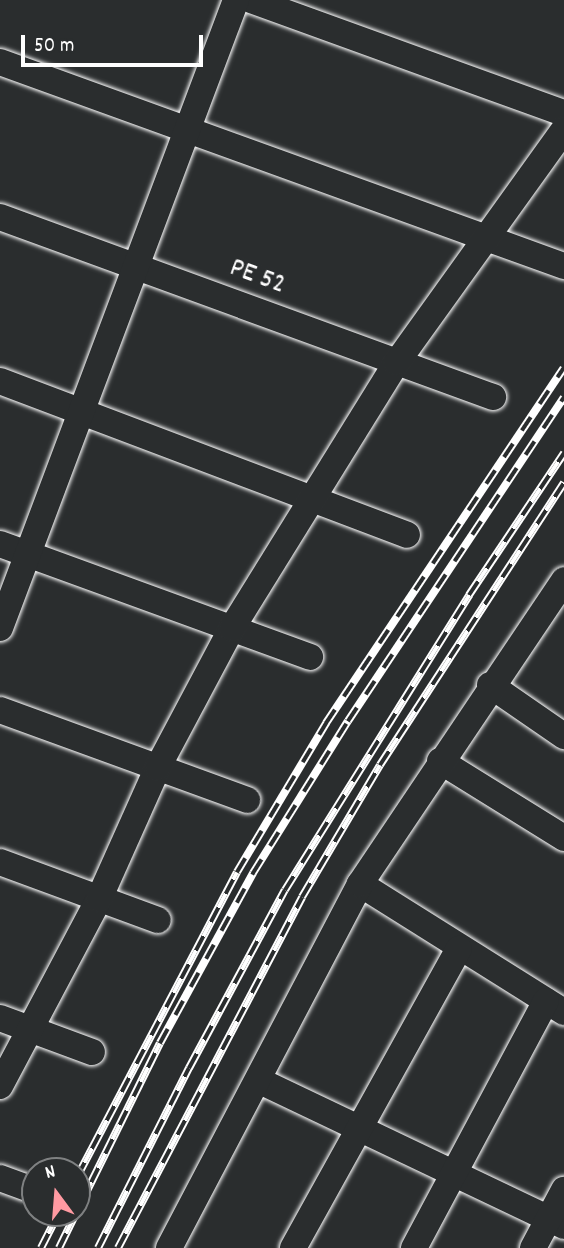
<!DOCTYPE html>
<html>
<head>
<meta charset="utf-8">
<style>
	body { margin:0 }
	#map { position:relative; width:564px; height:1248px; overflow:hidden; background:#2a2d2e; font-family:Dekko,sans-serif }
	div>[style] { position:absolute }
	.roads { filter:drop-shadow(0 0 2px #fff) drop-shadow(0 0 2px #fff) }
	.minor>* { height:26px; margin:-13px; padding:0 13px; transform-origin:13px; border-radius:13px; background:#2a2d2e }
	.rail>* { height:8px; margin-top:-4px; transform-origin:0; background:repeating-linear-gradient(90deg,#2a2d2e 0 16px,#fff 0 32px); box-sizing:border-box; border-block:2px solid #fff }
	span { translate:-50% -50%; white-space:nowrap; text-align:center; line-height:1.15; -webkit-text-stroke:7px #2a2d2e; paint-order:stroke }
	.street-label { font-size:28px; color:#fff }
	.north { position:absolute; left:21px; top:1157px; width:70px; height:70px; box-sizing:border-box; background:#2a2d2e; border:2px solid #7f8182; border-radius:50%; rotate:344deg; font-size:19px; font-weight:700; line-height:28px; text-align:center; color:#fff }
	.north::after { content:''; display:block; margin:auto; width:24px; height:32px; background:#ff9aa2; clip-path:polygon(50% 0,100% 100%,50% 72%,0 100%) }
	.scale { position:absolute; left:21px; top:35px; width:182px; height:32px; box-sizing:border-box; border:4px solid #fff; border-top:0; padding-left:9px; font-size:21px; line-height:24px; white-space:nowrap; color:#fff; -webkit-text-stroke:5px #2a2d2e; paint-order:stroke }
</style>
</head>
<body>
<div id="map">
	<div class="roads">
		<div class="minor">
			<i style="left:251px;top:0;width:333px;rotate:19.9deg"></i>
			<i style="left:0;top:62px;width:600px;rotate:19.89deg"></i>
			<i style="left:0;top:217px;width:525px;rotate:20.06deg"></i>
			<i style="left:0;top:381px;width:435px;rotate:20.7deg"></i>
			<i style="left:0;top:544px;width:330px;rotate:20deg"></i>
			<i style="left:0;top:628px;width:671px;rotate:-69.4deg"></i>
			<i style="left:490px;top:685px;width:90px;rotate:34.6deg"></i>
			<i style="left:0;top:710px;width:263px;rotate:20deg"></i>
			<i style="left:440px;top:761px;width:146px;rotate:31.8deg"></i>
			<i style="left:0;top:862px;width:168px;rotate:20.2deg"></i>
			<i style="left:360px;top:884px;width:241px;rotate:32.1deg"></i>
			<i style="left:0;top:1018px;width:98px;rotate:20.3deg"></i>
			<i style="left:258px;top:1080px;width:339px;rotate:25.5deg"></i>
			<i style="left:0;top:1086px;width:212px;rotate:-62.1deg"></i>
			<i style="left:99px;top:899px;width:145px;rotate:-65.9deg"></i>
			<i style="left:158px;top:767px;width:157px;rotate:-62deg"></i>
			<i style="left:232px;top:628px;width:313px;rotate:-58.2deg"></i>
			<i style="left:397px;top:362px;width:286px;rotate:-54.3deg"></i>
			<i style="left:0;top:1178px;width:27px;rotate:20deg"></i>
			<i style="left:169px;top:1248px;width:411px;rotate:-62.3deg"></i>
			<i style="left:360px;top:884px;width:366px;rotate:-56.1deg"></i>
			<i style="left:293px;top:1248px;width:342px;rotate:-61deg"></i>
			<i style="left:414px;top:1248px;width:280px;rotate:-61.9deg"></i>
			<i style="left:533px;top:1248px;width:66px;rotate:-61.9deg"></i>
		</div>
	</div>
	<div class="rail">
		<i style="left:77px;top:1177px;width:344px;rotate:-62.3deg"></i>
		<i style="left:237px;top:872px;width:174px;rotate:-59.1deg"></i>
		<i style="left:326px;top:723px;width:427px;rotate:-56.2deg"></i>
		<i style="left:77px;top:1211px;width:187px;rotate:-63.7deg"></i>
		<i style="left:160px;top:1043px;width:194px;rotate:-61.3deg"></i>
		<i style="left:253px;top:873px;width:179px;rotate:-58deg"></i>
		<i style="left:348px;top:721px;width:389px;rotate:-56.3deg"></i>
		<i style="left:41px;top:1248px;width:39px;rotate:-63deg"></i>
		<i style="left:59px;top:1248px;width:39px;rotate:-64deg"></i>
		<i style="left:98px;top:1248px;width:202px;rotate:-63.2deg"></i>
		<i style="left:189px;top:1068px;width:202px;rotate:-61.7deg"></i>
		<i style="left:285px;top:890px;width:348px;rotate:-58deg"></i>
		<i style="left:469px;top:595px;width:171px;rotate:-56.2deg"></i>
		<i style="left:118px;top:1248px;width:396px;rotate:-62.3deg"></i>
		<i style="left:302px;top:897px;width:153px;rotate:-59.4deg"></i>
		<i style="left:380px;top:765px;width:337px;rotate:-56.9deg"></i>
	</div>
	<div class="street-label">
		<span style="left:257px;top:278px;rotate:20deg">PE 52</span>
	</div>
	<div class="north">N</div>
	<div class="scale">50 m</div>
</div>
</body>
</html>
